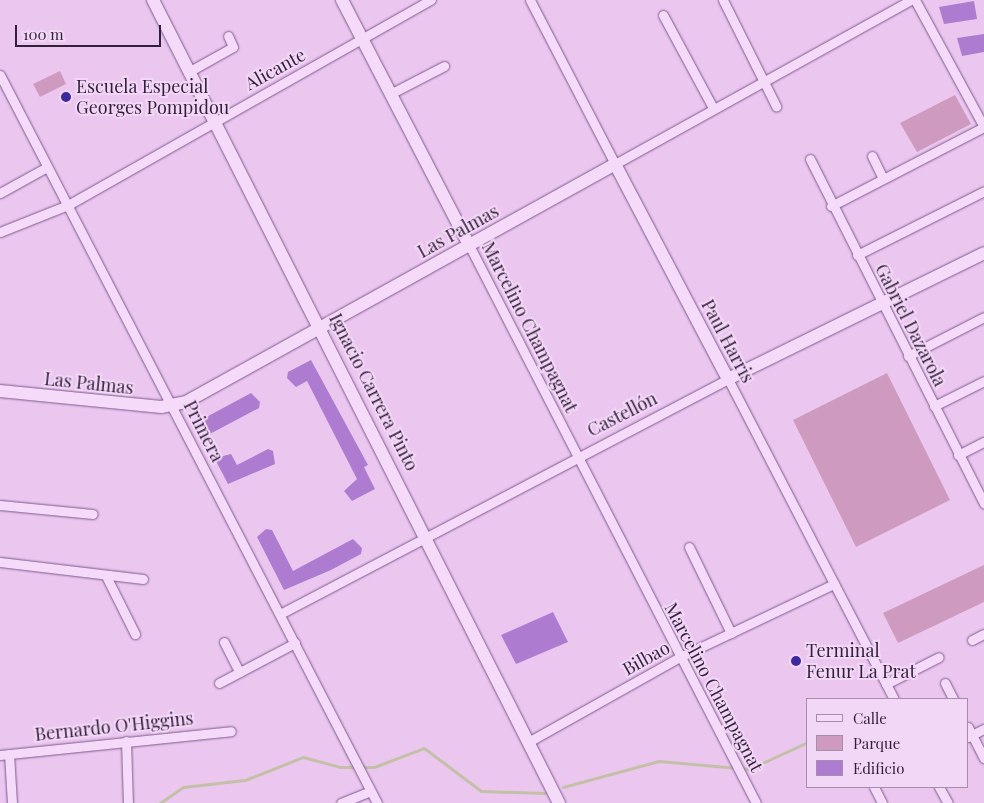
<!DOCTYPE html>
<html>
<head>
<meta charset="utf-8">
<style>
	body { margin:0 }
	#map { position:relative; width:984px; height:803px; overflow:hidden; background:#ebc7f0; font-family:"Playfair Display",serif }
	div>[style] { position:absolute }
	.green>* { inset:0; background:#cf9ac0 }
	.stream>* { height:3px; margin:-1.5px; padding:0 1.5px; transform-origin:1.5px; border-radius:1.5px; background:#c4c0a8 }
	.building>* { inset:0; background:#ad7bcf }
	.roads { filter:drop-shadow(0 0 1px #7e5b8c) drop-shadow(0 0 1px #7e5b8c) }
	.street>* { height:9px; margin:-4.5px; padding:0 4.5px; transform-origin:4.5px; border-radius:4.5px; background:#f6dafa }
	.secondary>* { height:12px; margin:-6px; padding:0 6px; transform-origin:6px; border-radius:6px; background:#f6dafa }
	.dots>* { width:14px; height:14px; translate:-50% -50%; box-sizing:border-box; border:2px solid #f3d7f7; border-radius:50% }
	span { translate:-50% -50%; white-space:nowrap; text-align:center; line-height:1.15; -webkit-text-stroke:4px #f3d7f7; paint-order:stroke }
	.street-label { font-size:18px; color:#321f3c }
	.poi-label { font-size:18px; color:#321f3c }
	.left { translate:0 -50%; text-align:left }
	.legend { position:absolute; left:806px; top:698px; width:162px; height:90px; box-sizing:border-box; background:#f3d7f7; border:1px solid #a68dac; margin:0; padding:6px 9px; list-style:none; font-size:15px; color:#321f3c }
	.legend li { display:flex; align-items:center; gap:10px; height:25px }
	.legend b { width:25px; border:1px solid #a68dac }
	.scale { position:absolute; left:15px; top:25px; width:146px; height:22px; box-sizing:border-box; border:2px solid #321f3c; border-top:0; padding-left:6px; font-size:15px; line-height:18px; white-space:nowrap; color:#321f3c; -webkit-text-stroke:4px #f3d7f7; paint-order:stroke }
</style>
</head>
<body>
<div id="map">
	<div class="green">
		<i style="clip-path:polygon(60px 71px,66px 84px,40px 97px,33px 84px)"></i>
		<i style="clip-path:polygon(955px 95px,971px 124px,917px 152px,900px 123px)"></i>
		<i style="clip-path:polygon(887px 373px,950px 500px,856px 547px,793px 420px)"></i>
		<i style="clip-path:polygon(984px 565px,984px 602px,898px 643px,883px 613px)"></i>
	</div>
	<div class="stream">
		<i style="left:563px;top:787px;width:99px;rotate:-15.2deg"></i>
		<i style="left:659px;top:761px;width:90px;rotate:5.1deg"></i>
		<i style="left:749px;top:769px;width:65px;rotate:-24.6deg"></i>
		<i style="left:160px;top:803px;width:28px;rotate:-35deg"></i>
		<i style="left:183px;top:787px;width:62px;rotate:-6.4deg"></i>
		<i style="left:245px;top:780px;width:62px;rotate:-21.6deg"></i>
		<i style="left:303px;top:757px;width:38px;rotate:15deg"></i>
		<i style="left:340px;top:767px;width:34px"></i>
		<i style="left:374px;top:767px;width:53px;rotate:-20.8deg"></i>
		<i style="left:424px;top:748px;width:71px;rotate:37deg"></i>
		<i style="left:481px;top:791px;width:64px;rotate:1.8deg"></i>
	</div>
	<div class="building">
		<i style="clip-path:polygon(974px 1px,977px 19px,944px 24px,939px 7px)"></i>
		<i style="clip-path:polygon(984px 34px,984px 52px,962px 56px,957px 38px)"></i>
		<i style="clip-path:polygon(311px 360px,368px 465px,364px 467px,375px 489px,352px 501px,344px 491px,357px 479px,307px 381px,296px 387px,287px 378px,288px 372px)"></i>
		<i style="clip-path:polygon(251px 393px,260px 402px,259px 408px,206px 436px,201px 434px,199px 421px)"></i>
		<i style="clip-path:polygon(268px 449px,273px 451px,275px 464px,228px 484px,216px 461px,219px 457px,231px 454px,237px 465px)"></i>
		<i style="clip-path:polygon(266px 529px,272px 530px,293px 571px,353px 539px,362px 548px,361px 554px,331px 570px,284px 590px,257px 537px)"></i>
		<i style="clip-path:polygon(553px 612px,568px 642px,516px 664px,501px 635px)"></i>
	</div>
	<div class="roads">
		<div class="street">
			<i style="left:530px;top:0;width:185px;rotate:62.6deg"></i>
			<i style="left:615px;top:164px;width:338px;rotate:-29deg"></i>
			<i style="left:723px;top:0;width:119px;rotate:63.4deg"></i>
			<i style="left:915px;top:0;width:145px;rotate:61.5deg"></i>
			<i style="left:663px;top:15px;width:106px;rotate:61.7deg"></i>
			<i style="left:190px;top:71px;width:49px;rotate:-29.2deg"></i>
			<i style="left:233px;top:47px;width:12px;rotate:-114deg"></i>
			<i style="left:0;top:75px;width:820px;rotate:62.62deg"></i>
			<i style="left:390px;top:94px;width:61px;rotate:-27.4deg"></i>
			<i style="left:872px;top:156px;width:25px;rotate:64deg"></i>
			<i style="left:810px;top:159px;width:386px;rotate:63.2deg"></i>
			<i style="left:0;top:193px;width:54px;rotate:-29deg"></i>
			<i style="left:831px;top:206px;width:172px;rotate:-27.3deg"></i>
			<i style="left:0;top:232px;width:73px;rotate:-21.7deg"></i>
			<i style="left:68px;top:205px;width:417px;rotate:-29.5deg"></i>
			<i style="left:469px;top:245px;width:627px;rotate:62.78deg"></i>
			<i style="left:857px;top:255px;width:142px;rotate:-26.7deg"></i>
			<i style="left:908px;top:356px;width:85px;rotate:-27.2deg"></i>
			<i style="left:934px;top:406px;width:56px;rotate:-26.6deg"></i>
			<i style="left:958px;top:455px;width:29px;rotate:-27deg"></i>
			<i style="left:0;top:505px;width:93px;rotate:5.5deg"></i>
			<i style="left:689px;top:547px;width:96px;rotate:64deg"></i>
			<i style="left:0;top:562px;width:144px;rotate:6.8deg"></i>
			<i style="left:106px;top:576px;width:65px;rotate:63.4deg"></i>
			<i style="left:280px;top:614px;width:506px;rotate:-27.68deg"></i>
			<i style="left:728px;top:379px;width:360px;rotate:62.6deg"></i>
			<i style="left:972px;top:640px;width:13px;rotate:-27deg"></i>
			<i style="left:224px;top:642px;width:34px;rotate:63deg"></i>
			<i style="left:219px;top:683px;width:86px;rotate:-27.8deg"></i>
			<i style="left:945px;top:683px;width:18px;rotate:63deg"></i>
			<i style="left:886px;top:684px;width:59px;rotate:-27deg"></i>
			<i style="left:968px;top:727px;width:35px;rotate:63deg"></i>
			<i style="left:968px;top:737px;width:18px;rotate:-27deg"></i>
			<i style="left:126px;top:741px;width:62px;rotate:88.2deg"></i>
			<i style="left:530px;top:741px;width:170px;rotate:-29.3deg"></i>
			<i style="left:678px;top:658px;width:173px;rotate:-25.4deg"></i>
			<i style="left:9px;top:754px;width:49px;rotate:86.5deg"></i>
			<i style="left:0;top:755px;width:232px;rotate:-5.9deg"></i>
			<i style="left:874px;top:787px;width:18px;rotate:63deg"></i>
			<i style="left:939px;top:787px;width:18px;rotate:61deg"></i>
			<i style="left:341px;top:803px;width:31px;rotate:-22deg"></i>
		</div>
		<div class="secondary">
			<i style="left:153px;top:0;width:900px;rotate:63.18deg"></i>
			<i style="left:342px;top:0;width:276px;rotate:62.6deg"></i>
			<i style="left:0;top:391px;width:162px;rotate:5.7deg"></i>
			<i style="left:161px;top:407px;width:25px;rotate:-11deg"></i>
			<i style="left:186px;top:402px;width:491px;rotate:-29deg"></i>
			<i style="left:615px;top:164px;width:243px;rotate:62.3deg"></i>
			<i style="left:728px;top:379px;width:285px;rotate:-26.2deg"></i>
		</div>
	</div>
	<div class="dots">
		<i style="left:66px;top:97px;background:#3c299e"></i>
		<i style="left:796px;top:661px;background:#3c299e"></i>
	</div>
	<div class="street-label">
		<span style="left:275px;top:69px;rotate:-29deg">Alicante</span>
		<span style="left:458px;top:231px;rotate:-29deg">Las Palmas</span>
		<span style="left:911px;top:325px;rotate:63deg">Gabriel Dazarola</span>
		<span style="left:530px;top:327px;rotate:63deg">Marcelino Champagnat</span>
		<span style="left:728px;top:341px;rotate:62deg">Paul Harris</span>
		<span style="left:89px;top:383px;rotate:6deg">Las Palmas</span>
		<span style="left:374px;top:392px;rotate:63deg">Ignacio Carrera Pinto</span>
		<span style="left:622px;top:414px;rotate:-27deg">Castellón</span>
		<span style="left:204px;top:431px;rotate:63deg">Primera</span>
		<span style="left:646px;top:658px;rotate:-29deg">Bilbao</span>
		<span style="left:714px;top:687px;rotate:62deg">Marcelino Champagnat</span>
		<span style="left:114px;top:726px;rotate:-6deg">Bernardo O'Higgins</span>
	</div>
	<div class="poi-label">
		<span class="left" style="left:76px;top:97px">Escuela Especial<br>Georges Pompidou</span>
		<span class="left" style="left:806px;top:661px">Terminal<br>Fenur La Prat</span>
	</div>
	<ul class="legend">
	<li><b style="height:6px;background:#f6dafa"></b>Calle</li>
	<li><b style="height:14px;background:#cf9ac0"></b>Parque</li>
	<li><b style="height:14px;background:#ad7bcf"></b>Edificio</li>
	</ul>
	<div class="scale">100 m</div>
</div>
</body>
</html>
